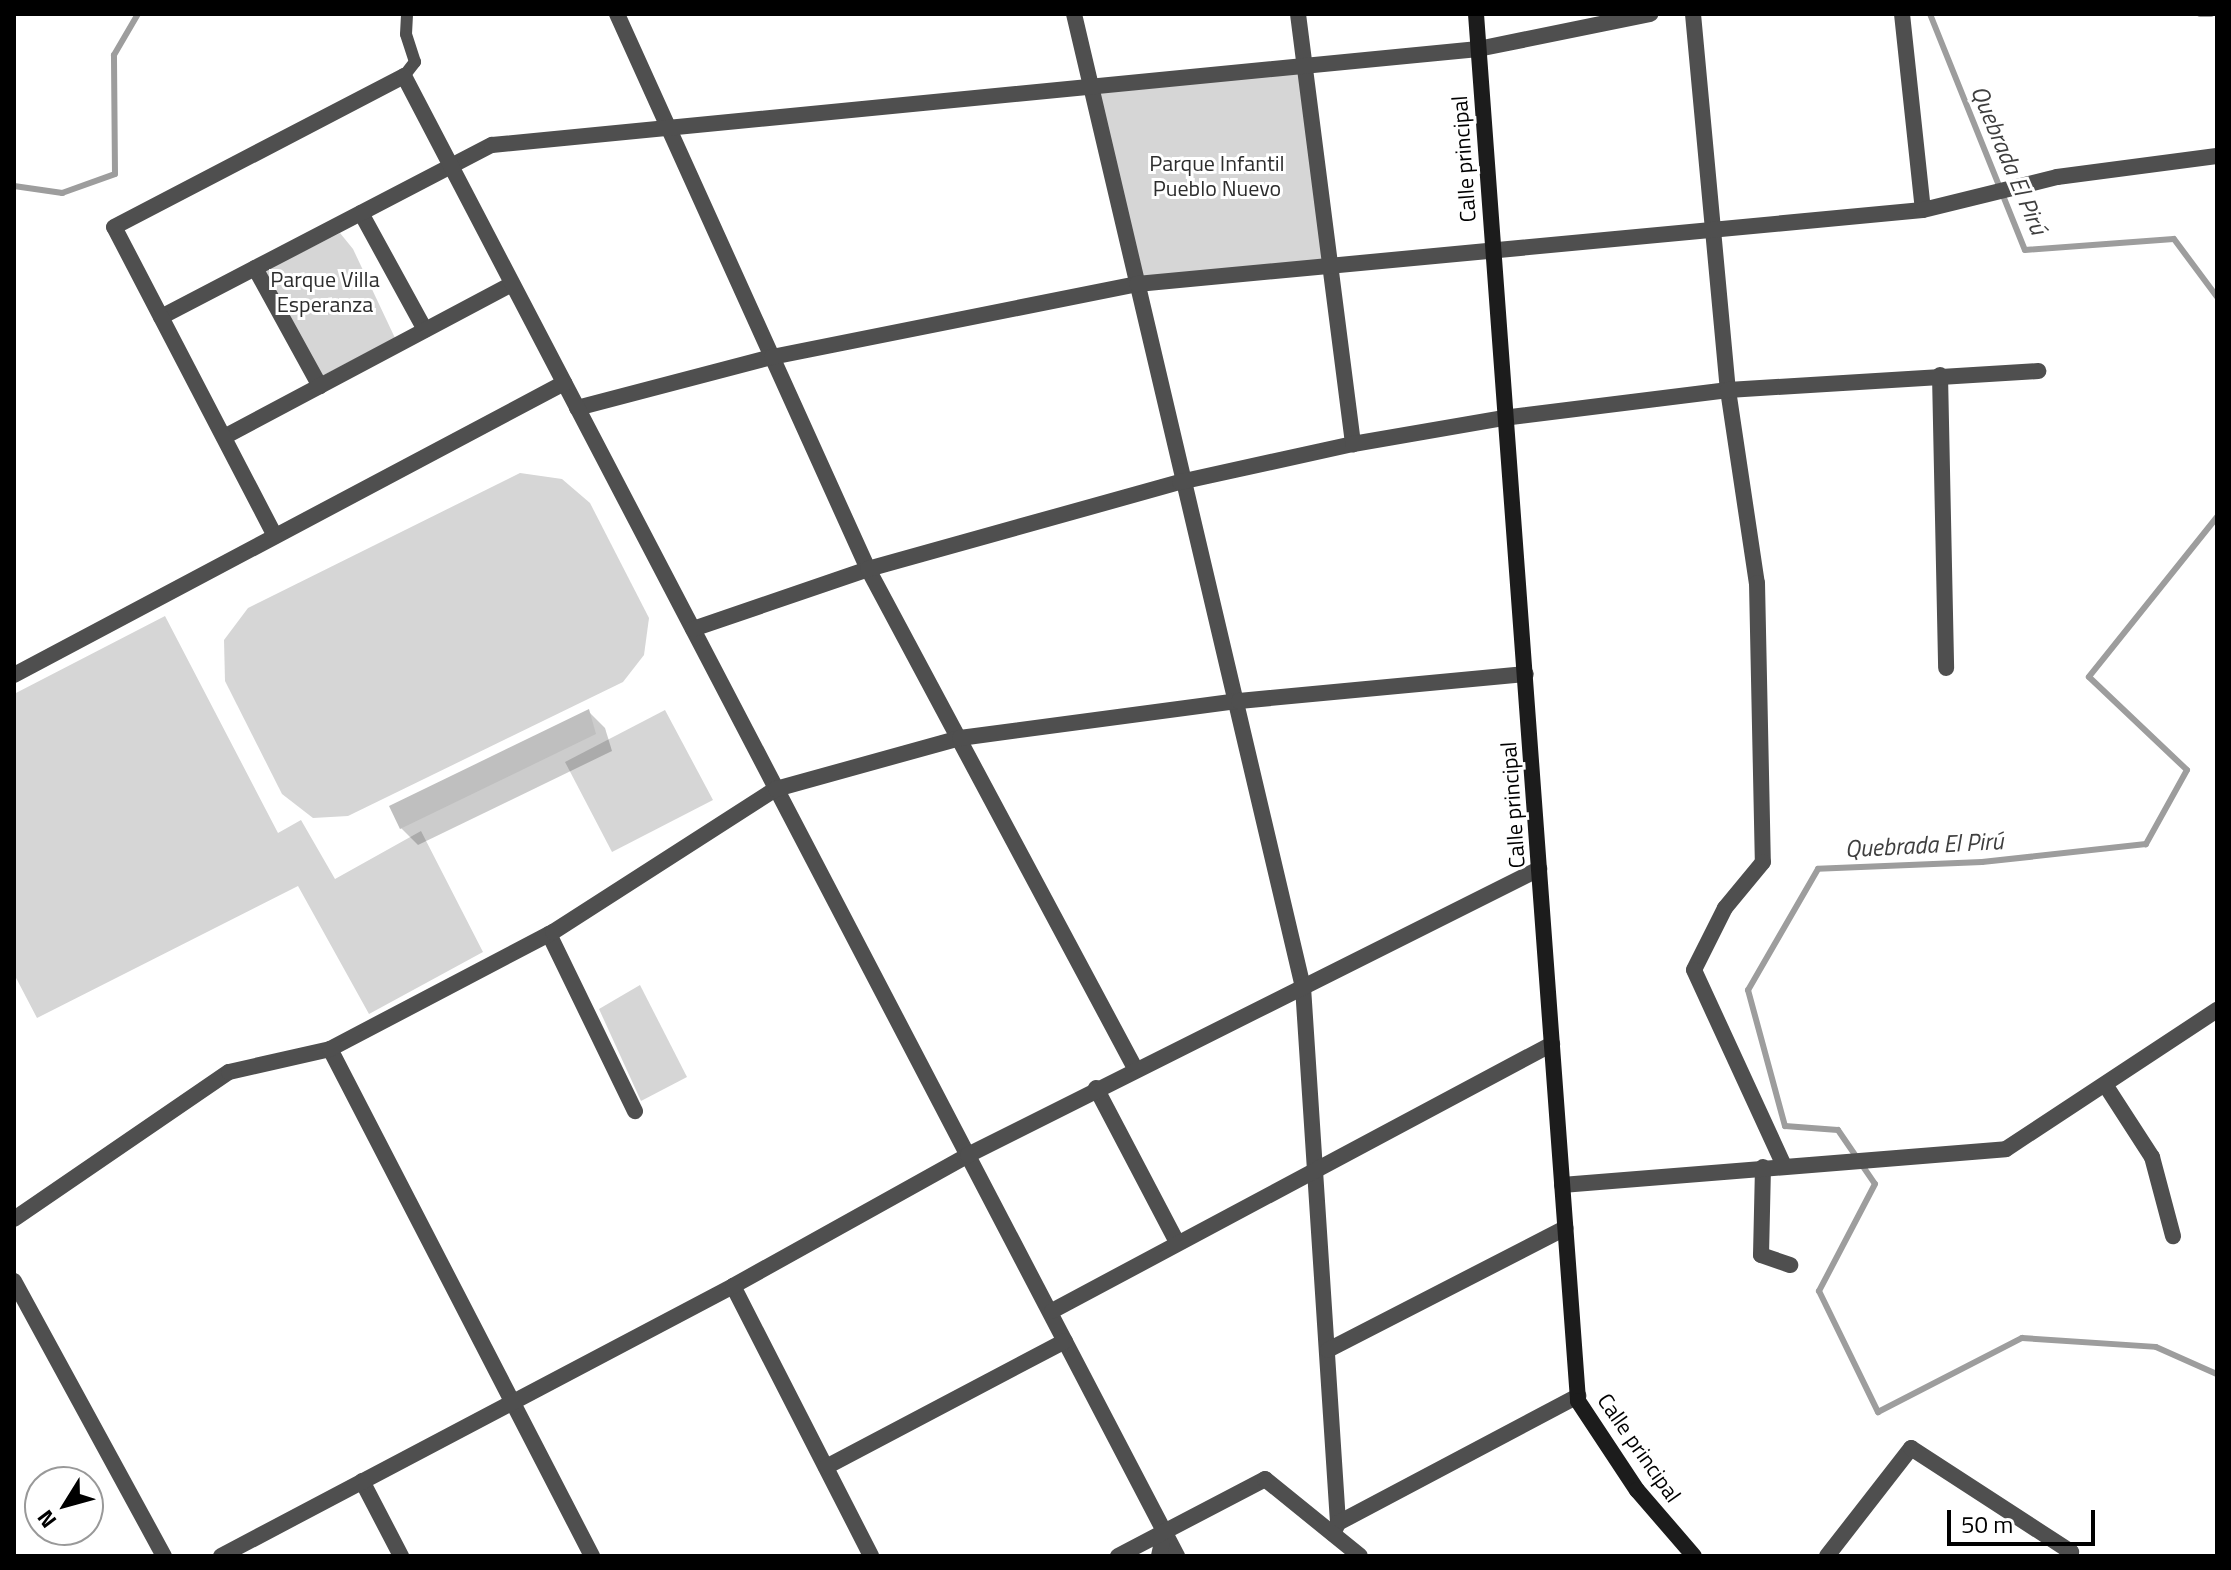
<!DOCTYPE html>
<html>
<head>
<meta charset="utf-8">
<style>
	body { margin:0 }
	#map { position:relative; width:2231px; height:1570px; overflow:hidden; background:#fff; font-family:"Titillium Web",sans-serif }
	div>[style] { position:absolute }
	.green>* { inset:0; background:#d6d6d6 }
	.shadow>* { inset:0; background:#0003 }
	.stream>* { height:6px; margin:-3px; padding:0 3px; transform-origin:3px; border-radius:3px; background:#9d9d9d }
	.building>* { inset:0; background:#bfbfbf }
	.pedestrian>* { height:12px; margin:-6px; padding:0 6px; transform-origin:6px; border-radius:6px; background:#4f4f4f }
	.minor>* { height:16px; margin:-8px; padding:0 8px; transform-origin:8px; border-radius:8px; background:#4f4f4f }
	.tertiary>* { height:16px; margin:-8px; padding:0 8px; transform-origin:8px; border-radius:8px; background:#4f4f4f }
	.secondary>* { height:16px; margin:-8px; padding:0 8px; transform-origin:8px; border-radius:8px; background:#1c1c1c }
	span { translate:-50% -50%; white-space:nowrap; text-align:center; line-height:1.15; -webkit-text-stroke:6px #fff; paint-order:stroke }
	.street-label { font-size:22px; color:#000 }
	.park-label { font-size:22px; color:#2d2d2d }
	.water-label { font-size:24px; color:#3e3e3e; font-style:italic }
	.frame { position:absolute; inset:0; border:16px solid #000; pointer-events:none }
	.north { position:absolute; left:24px; top:1466px; width:80px; height:80px; box-sizing:border-box; background:#fff; border:2px solid #999; border-radius:50%; rotate:233deg; font-size:22px; font-weight:700; line-height:32px; text-align:center; color:#000 }
	.north::after { content:''; display:block; margin:auto; width:28px; height:36px; background:#000; clip-path:polygon(50% 0,100% 100%,50% 72%,0 100%) }
	.scale { position:absolute; left:1947px; top:1510px; width:148px; height:36px; box-sizing:border-box; border:4px solid #000; border-top:0; padding-left:10px; font-size:24px; line-height:28px; white-space:nowrap; color:#000; -webkit-text-stroke:6px #fff; paint-order:stroke }
</style>
</head>
<body>
<div id="map">
	<div class="green">
		<i style="clip-path:polygon(1304px 63px,1330px 267px,1137px 284px,1092px 90px)"></i>
		<i style="clip-path:polygon(340px 233px,353px 249px,395px 338px,322px 376px,264px 271px)"></i>
		<i style="clip-path:polygon(520px 473px,562px 479px,590px 503px,649px 618px,644px 655px,623px 682px,348px 816px,313px 818px,282px 794px,225px 681px,224px 640px,248px 608px)"></i>
		<i style="clip-path:polygon(165px 616px,278px 833px,301px 820px,335px 879px,421px 831px,483px 952px,369px 1014px,298px 886px,37px 1018px,14px 974px,14px 694px)"></i>
		<i style="clip-path:polygon(665px 710px,713px 800px,612px 852px,565px 762px)"></i>
		<i style="clip-path:polygon(640px 985px,687px 1077px,641px 1101px,599px 1009px)"></i>
	</div>
	<div class="shadow">
		<i style="clip-path:polygon(588px 711px,605px 728px,612px 751px,418px 845px,401px 828px)"></i>
	</div>
	<div class="stream">
		<i style="left:1930px;top:14px;width:254px;rotate:68.1deg"></i>
		<i style="left:2025px;top:250px;width:149px;rotate:-4.2deg"></i>
		<i style="left:2174px;top:239px;width:72px;rotate:53.4deg"></i>
		<i style="left:2200px;top:14px;width:11px"></i>
		<i style="left:14px;top:186px;width:49px;rotate:8.3deg"></i>
		<i style="left:62px;top:193px;width:56px;rotate:-19.7deg"></i>
		<i style="left:115px;top:174px;width:119px;rotate:-90.5deg"></i>
		<i style="left:114px;top:55px;width:48px;rotate:-59.7deg"></i>
		<i style="left:2217px;top:517px;width:205px;rotate:128.7deg"></i>
		<i style="left:2089px;top:677px;width:135px;rotate:43.5deg"></i>
		<i style="left:2187px;top:770px;width:85px;rotate:119deg"></i>
		<i style="left:2146px;top:844px;width:165px;rotate:173.7deg"></i>
		<i style="left:1982px;top:862px;width:164px;rotate:177.6deg"></i>
		<i style="left:1818px;top:869px;width:140px;rotate:120deg"></i>
		<i style="left:1748px;top:990px;width:141px;rotate:74.8deg"></i>
		<i style="left:1785px;top:1126px;width:53px;rotate:4.3deg"></i>
		<i style="left:1838px;top:1130px;width:65px;rotate:55.6deg"></i>
		<i style="left:1875px;top:1184px;width:121px;rotate:117.6deg"></i>
		<i style="left:1819px;top:1291px;width:135px;rotate:64deg"></i>
		<i style="left:1878px;top:1412px;width:162px;rotate:-27.2deg"></i>
		<i style="left:2022px;top:1338px;width:134px;rotate:3.8deg"></i>
		<i style="left:2156px;top:1347px;width:67px;rotate:23.9deg"></i>
	</div>
	<div class="building">
		<i style="clip-path:polygon(589px 709px,596px 734px,400px 829px,389px 806px)"></i>
	</div>
	<div class="pedestrian">
		<i style="left:404px;top:76px;width:18px;rotate:-52deg"></i>
		<i style="left:415px;top:62px;width:29px;rotate:-108deg"></i>
		<i style="left:406px;top:34px;width:20px;rotate:-87deg"></i>
	</div>
	<div class="minor">
		<i style="left:617px;top:14px;width:609px;rotate:65.67deg"></i>
		<i style="left:868px;top:569px;width:568px;rotate:61.86deg"></i>
		<i style="left:1074px;top:14px;width:1000px;rotate:76.76deg"></i>
		<i style="left:1303px;top:987px;width:537px;rotate:86.26deg"></i>
		<i style="left:1338px;top:1523px;width:12px;rotate:114deg"></i>
		<i style="left:1298px;top:14px;width:434px;rotate:82.7deg"></i>
		<i style="left:1693px;top:14px;width:378px;rotate:84.7deg"></i>
		<i style="left:1728px;top:390px;width:195px;rotate:81.5deg"></i>
		<i style="left:1757px;top:583px;width:279px;rotate:88.8deg"></i>
		<i style="left:1763px;top:862px;width:60px;rotate:129.6deg"></i>
		<i style="left:1725px;top:908px;width:69px;rotate:116.6deg"></i>
		<i style="left:1694px;top:970px;width:216px;rotate:65.3deg"></i>
		<i style="left:1902px;top:14px;width:197px;rotate:83.9deg"></i>
		<i style="left:361px;top:213px;width:133px;rotate:61.3deg"></i>
		<i style="left:255px;top:268px;width:135px;rotate:61.2deg"></i>
		<i style="left:161px;top:317px;width:373px;rotate:-27.5deg"></i>
		<i style="left:492px;top:145px;width:991px;rotate:-5.56deg"></i>
		<i style="left:1478px;top:49px;width:176px;rotate:-11.5deg"></i>
		<i style="left:1940px;top:375px;width:293px;rotate:88.8deg"></i>
		<i style="left:577px;top:408px;width:202px;rotate:-14.7deg"></i>
		<i style="left:772px;top:357px;width:372px;rotate:-11.3deg"></i>
		<i style="left:1137px;top:284px;width:789px;rotate:-5.38deg"></i>
		<i style="left:1923px;top:210px;width:138px;rotate:-13.8deg"></i>
		<i style="left:2057px;top:177px;width:161px;rotate:-7.5deg"></i>
		<i style="left:224px;top:437px;width:326px;rotate:-28deg"></i>
		<i style="left:275px;top:536px;width:348px;rotate:-117.5deg"></i>
		<i style="left:114px;top:227px;width:327px;rotate:-27.5deg"></i>
		<i style="left:404px;top:76px;width:1670px;rotate:62.42deg"></i>
		<i style="left:693px;top:629px;width:185px;rotate:-18.9deg"></i>
		<i style="left:868px;top:569px;width:324px;rotate:-15.6deg"></i>
		<i style="left:1180px;top:482px;width:177px;rotate:-12.4deg"></i>
		<i style="left:1353px;top:444px;width:152px;rotate:-9.8deg"></i>
		<i style="left:1503px;top:418px;width:227px;rotate:-7.1deg"></i>
		<i style="left:1728px;top:390px;width:311px;rotate:-3.5deg"></i>
		<i style="left:14px;top:675px;width:623px;rotate:-27.96deg"></i>
		<i style="left:549px;top:934px;width:197px;rotate:64.1deg"></i>
		<i style="left:330px;top:1049px;width:571px;rotate:62.67deg"></i>
		<i style="left:2106px;top:1086px;width:85px;rotate:57.1deg"></i>
		<i style="left:2152px;top:1157px;width:82px;rotate:75.1deg"></i>
		<i style="left:1096px;top:1088px;width:174px;rotate:62.3deg"></i>
		<i style="left:1763px;top:1167px;width:88px;rotate:91.3deg"></i>
		<i style="left:1761px;top:1255px;width:31px;rotate:19deg"></i>
		<i style="left:1562px;top:1185px;width:445px;rotate:-4.6deg"></i>
		<i style="left:2006px;top:1149px;width:253px;rotate:-33.4deg"></i>
		<i style="left:14px;top:1219px;width:260px;rotate:-34.4deg"></i>
		<i style="left:229px;top:1072px;width:104px;rotate:-12.8deg"></i>
		<i style="left:330px;top:1049px;width:252px;rotate:-27.7deg"></i>
		<i style="left:553px;top:932px;width:265px;rotate:-32.7deg"></i>
		<i style="left:776px;top:789px;width:191px;rotate:-15.5deg"></i>
		<i style="left:960px;top:738px;width:281px;rotate:-7.6deg"></i>
		<i style="left:1239px;top:701px;width:288px;rotate:-5.4deg"></i>
		<i style="left:14px;top:1281px;width:313px;rotate:61.4deg"></i>
		<i style="left:733px;top:1286px;width:303px;rotate:62.9deg"></i>
		<i style="left:1052px;top:1311px;width:567px;rotate:-28.1deg"></i>
		<i style="left:1328px;top:1350px;width:267px;rotate:-27.2deg"></i>
		<i style="left:826px;top:1467px;width:270px;rotate:-27.8deg"></i>
		<i style="left:362px;top:1481px;width:85px;rotate:62.5deg"></i>
		<i style="left:1338px;top:1523px;width:272px;rotate:-27.9deg"></i>
		<i style="left:221px;top:1556px;width:579px;rotate:-27.8deg"></i>
		<i style="left:733px;top:1286px;width:269px;rotate:-29.1deg"></i>
		<i style="left:968px;top:1155px;width:639px;rotate:-26.61deg"></i>
		<i style="left:1159px;top:1556px;width:25px;rotate:-78deg"></i>
		<i style="left:1827px;top:1556px;width:137px;rotate:-52.1deg"></i>
		<i style="left:1911px;top:1448px;width:191px;rotate:33deg"></i>
		<i style="left:2071px;top:1552px;width:5px;rotate:127deg"></i>
	</div>
	<div class="tertiary">
		<i style="left:1118px;top:1556px;width:166px;rotate:-27.6deg"></i>
		<i style="left:1265px;top:1479px;width:122px;rotate:39deg"></i>
	</div>
	<div class="secondary">
		<i style="left:1476px;top:14px;width:1391px;rotate:85.79deg"></i>
		<i style="left:1578px;top:1401px;width:107px;rotate:56.5deg"></i>
		<i style="left:1637px;top:1490px;width:87px;rotate:49.2deg"></i>
	</div>
	<div class="street-label">
		<span style="left:1464px;top:159px;rotate:-94deg">Calle principal</span>
		<span style="left:1513px;top:805px;rotate:-94deg">Calle principal</span>
		<span style="left:1639px;top:1448px;rotate:55deg">Calle principal</span>
	</div>
	<div class="park-label">
		<span style="left:1217px;top:176px">Parque Infantil<br>Pueblo Nuevo</span>
		<span style="left:325px;top:292px">Parque Villa<br>Esperanza</span>
	</div>
	<div class="water-label">
		<span style="left:2009px;top:160px;rotate:67deg">Quebrada El Pirú</span>
		<span style="left:1924px;top:845px;rotate:-3deg">Quebrada El Pirú</span>
	</div>
	<div class="frame"></div>
	<div class="north">N</div>
	<div class="scale">50 m</div>
</div>
</body>
</html>
